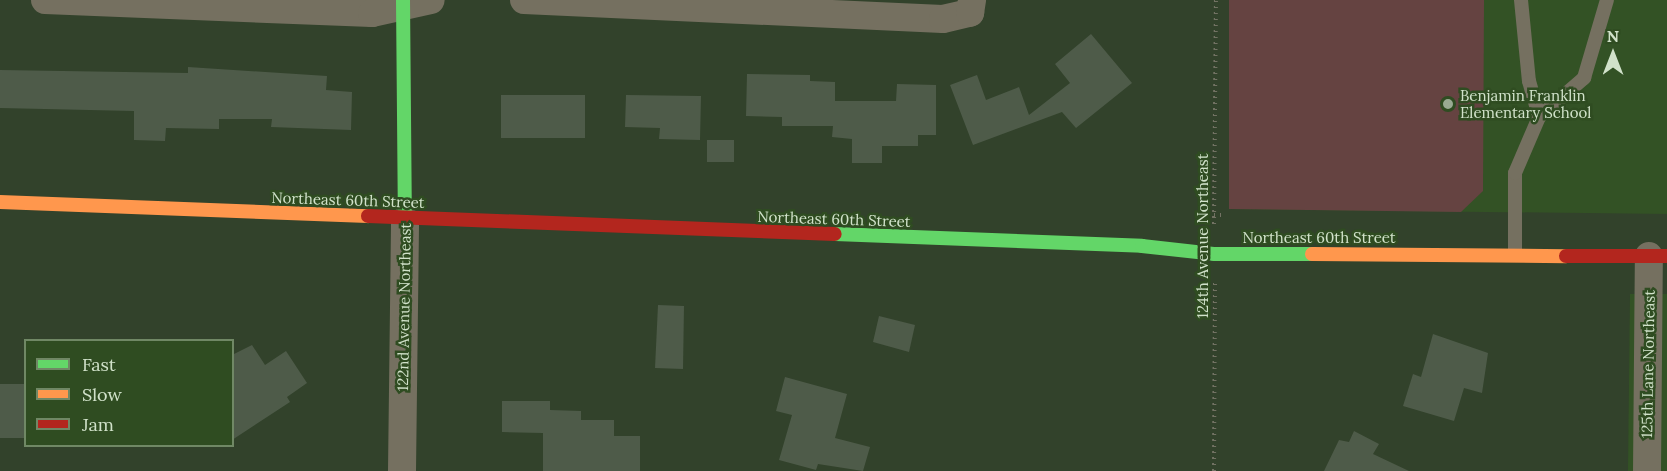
<!DOCTYPE html>
<html>
<head>
<meta charset="utf-8">
<style>
	body { margin:0 }
	#map { position:relative; width:1667px; height:471px; overflow:hidden; background:#32422b; font-family:Lora,serif }
	div>[style] { position:absolute }
	.built>* { inset:0; background:#335225 }
	.green>* { inset:0; background:#654341 }
	.building>* { inset:0; background:#4e5b49 }
	.path>* { height:4px; margin-top:-2px; transform-origin:0; background:repeating-linear-gradient(90deg,#727263 0 1.5px,transparent 0 6px) }
	.lane>* { height:14px; margin:-7px; padding:0 7px; transform-origin:7px; border-radius:7px; background:#757060 }
	.street>* { height:28px; margin:-14px; padding:0 14px; transform-origin:14px; border-radius:14px; background:#757060 }
	.fast>* { height:14px; margin:-7px; padding:0 7px; transform-origin:7px; border-radius:7px; background:#63d668 }
	.slow>* { height:14px; margin:-7px; padding:0 7px; transform-origin:7px; border-radius:7px; background:#ff974d }
	.jam>* { height:14px; margin:-7px; padding:0 7px; transform-origin:7px; border-radius:7px; background:#b3261e }
	.dots>* { width:16px; height:16px; translate:-50% -50%; box-sizing:border-box; border:3px solid #2f4c21; border-radius:50% }
	span { translate:-50% -50%; white-space:nowrap; text-align:center; line-height:1.15; -webkit-text-stroke:5px #2f4c21; paint-order:stroke }
	.poi-label { font-size:15px; color:#d1e2ca }
	.left { translate:0 -50%; text-align:left }
	.street-label { font-size:15px; color:#d1e2ca }
	.legend { position:absolute; left:24px; top:339px; width:210px; height:108px; box-sizing:border-box; background:#2f4c21; border:2px solid #708865; margin:0; padding:8px 10px; list-style:none; font-size:18px; color:#d1e2ca }
	.legend li { display:flex; align-items:center; gap:12px; height:30px }
	.legend b { width:30px; border:2px solid #708865 }
	.north { position:absolute; left:1583px; top:24px; width:60px; height:60px; -webkit-text-stroke:4px #2f4c21; paint-order:stroke; rotate:0deg; font-size:16px; font-weight:700; line-height:24px; text-align:center; color:#d1e2ca }
	.north::after { content:''; display:block; margin:auto; width:21px; height:27px; background:#d1e2ca; clip-path:polygon(50% 0,100% 100%,50% 72%,0 100%) }
</style>
</head>
<body>
<div id="map">
	<div class="built">
		<i style="clip-path:polygon(1229px 0,1667px 0,1667px 214px,1229px 209px)"></i>
		<i style="clip-path:polygon(1630px 294px,1667px 294px,1667px 471px,1628px 471px)"></i>
	</div>
	<div class="green">
		<i style="clip-path:polygon(1229px 0,1484px 0,1483px 191px,1461px 212px,1229px 209px)"></i>
	</div>
	<div class="building">
		<i style="clip-path:polygon(1091px 34px,1132px 83px,1076px 128px,1062px 112px,973px 145px,950px 85px,977px 75px,986px 100px,1019px 87px,1029px 115px,1070px 83px,1055px 64px)"></i>
		<i style="clip-path:polygon(188px 67px,327px 76px,326px 90px,352px 92px,351px 130px,271px 127px,272px 119px,219px 119px,219px 129px,166px 128px,165px 141px,134px 140px,134px 111px,0 108px,0 70px,188px 73px)"></i>
		<i style="clip-path:polygon(747px 74px,810px 75px,810px 81px,835px 82px,835px 101px,896px 101px,897px 84px,936px 85px,936px 135px,918px 135px,918px 146px,882px 146px,882px 163px,852px 163px,852px 139px,832px 137px,833px 126px,782px 126px,782px 117px,746px 116px)"></i>
		<i style="clip-path:polygon(501px 95px,585px 95px,585px 138px,501px 138px)"></i>
		<i style="clip-path:polygon(626px 95px,701px 96px,700px 140px,659px 139px,660px 128px,625px 127px)"></i>
		<i style="clip-path:polygon(707px 140px,734px 140px,734px 162px,707px 162px)"></i>
		<i style="clip-path:polygon(658px 305px,684px 306px,683px 369px,655px 368px)"></i>
		<i style="clip-path:polygon(879px 316px,915px 325px,909px 352px,873px 342px)"></i>
		<i style="clip-path:polygon(1433px 334px,1488px 353px,1482px 393px,1464px 388px,1454px 421px,1403px 406px,1413px 374px,1421px 377px)"></i>
		<i style="clip-path:polygon(252px 345px,265px 365px,286px 351px,307px 383px,287px 397px,290px 402px,232px 440px,232px 355px)"></i>
		<i style="clip-path:polygon(785px 377px,847px 394px,835px 438px,870px 447px,863px 471px,818px 464px,816px 470px,779px 460px,792px 415px,776px 411px)"></i>
		<i style="clip-path:polygon(0 384px,26px 384px,26px 438px,0 438px)"></i>
		<i style="clip-path:polygon(502px 401px,550px 401px,550px 410px,581px 411px,581px 420px,614px 420px,614px 436px,640px 436px,640px 471px,543px 471px,543px 433px,502px 432px)"></i>
		<i style="clip-path:polygon(1354px 431px,1379px 444px,1373px 454px,1409px 471px,1324px 471px,1339px 440px,1349px 442px)"></i>
	</div>
	<div class="path">
		<i style="left:1214px;top:215px;width:11px"></i>
		<i style="left:1214px;top:224px;width:224px;rotate:-89.5deg"></i>
		<i style="left:1214px;top:471px;width:188px;rotate:-89.7deg"></i>
	</div>
	<div class="lane">
		<i style="left:1521px;top:0;width:81px;rotate:84.4deg"></i>
		<i style="left:1529px;top:81px;width:37px;rotate:74deg"></i>
		<i style="left:1515px;top:255px;width:82px;rotate:-90deg"></i>
		<i style="left:1515px;top:173px;width:61px;rotate:-66.8deg"></i>
		<i style="left:1539px;top:117px;width:60px;rotate:-40.9deg"></i>
		<i style="left:1584px;top:78px;width:81px;rotate:-73.6deg"></i>
	</div>
	<div class="street">
		<i style="left:45px;top:0;width:327px;rotate:2.3deg"></i>
		<i style="left:372px;top:13px;width:60px;rotate:-12.4deg"></i>
		<i style="left:524px;top:0;width:419px;rotate:2.6deg"></i>
		<i style="left:943px;top:19px;width:28px;rotate:-13deg"></i>
		<i style="left:970px;top:13px;width:13px;rotate:-81deg"></i>
		<i style="left:402px;top:471px;width:251px;rotate:-89.3deg"></i>
		<i style="left:1647px;top:471px;width:215px;rotate:-89.5deg"></i>
	</div>
	<div class="fast">
		<i style="left:403px;top:0;width:220px;rotate:89.5deg"></i>
		<i style="left:835px;top:234px;width:307px;rotate:2.2deg"></i>
		<i style="left:1142px;top:246px;width:72px;rotate:6.3deg"></i>
		<i style="left:1214px;top:254px;width:98px"></i>
	</div>
	<div class="slow">
		<i style="left:0;top:202px;width:368px;rotate:2.2deg"></i>
		<i style="left:1312px;top:254px;width:254px;rotate:0.5deg"></i>
	</div>
	<div class="jam">
		<i style="left:368px;top:216px;width:467px;rotate:2.2deg"></i>
		<i style="left:1566px;top:256px;width:101px"></i>
	</div>
	<div class="dots">
		<i style="left:1448px;top:104px;background:#99aa92"></i>
	</div>
	<div class="poi-label">
		<span class="left" style="left:1460px;top:104px">Benjamin Franklin<br>Elementary School</span>
	</div>
	<div class="street-label">
		<span style="left:348px;top:200px;rotate:2deg">Northeast 60th Street</span>
		<span style="left:834px;top:219px;rotate:2deg">Northeast 60th Street</span>
		<span style="left:1203px;top:236px;rotate:-90deg">124th Avenue Northeast</span>
		<span style="left:1319px;top:238px">Northeast 60th Street</span>
		<span style="left:404px;top:307px;rotate:-89deg">122nd Avenue Northeast</span>
		<span style="left:1648px;top:364px;rotate:-89deg">125th Lane Northeast</span>
	</div>
	<ul class="legend">
	<li><b style="height:8px;background:#63d668"></b>Fast</li>
	<li><b style="height:8px;background:#ff974d"></b>Slow</li>
	<li><b style="height:8px;background:#b3261e"></b>Jam</li>
	</ul>
	<div class="north">N</div>
</div>
</body>
</html>
